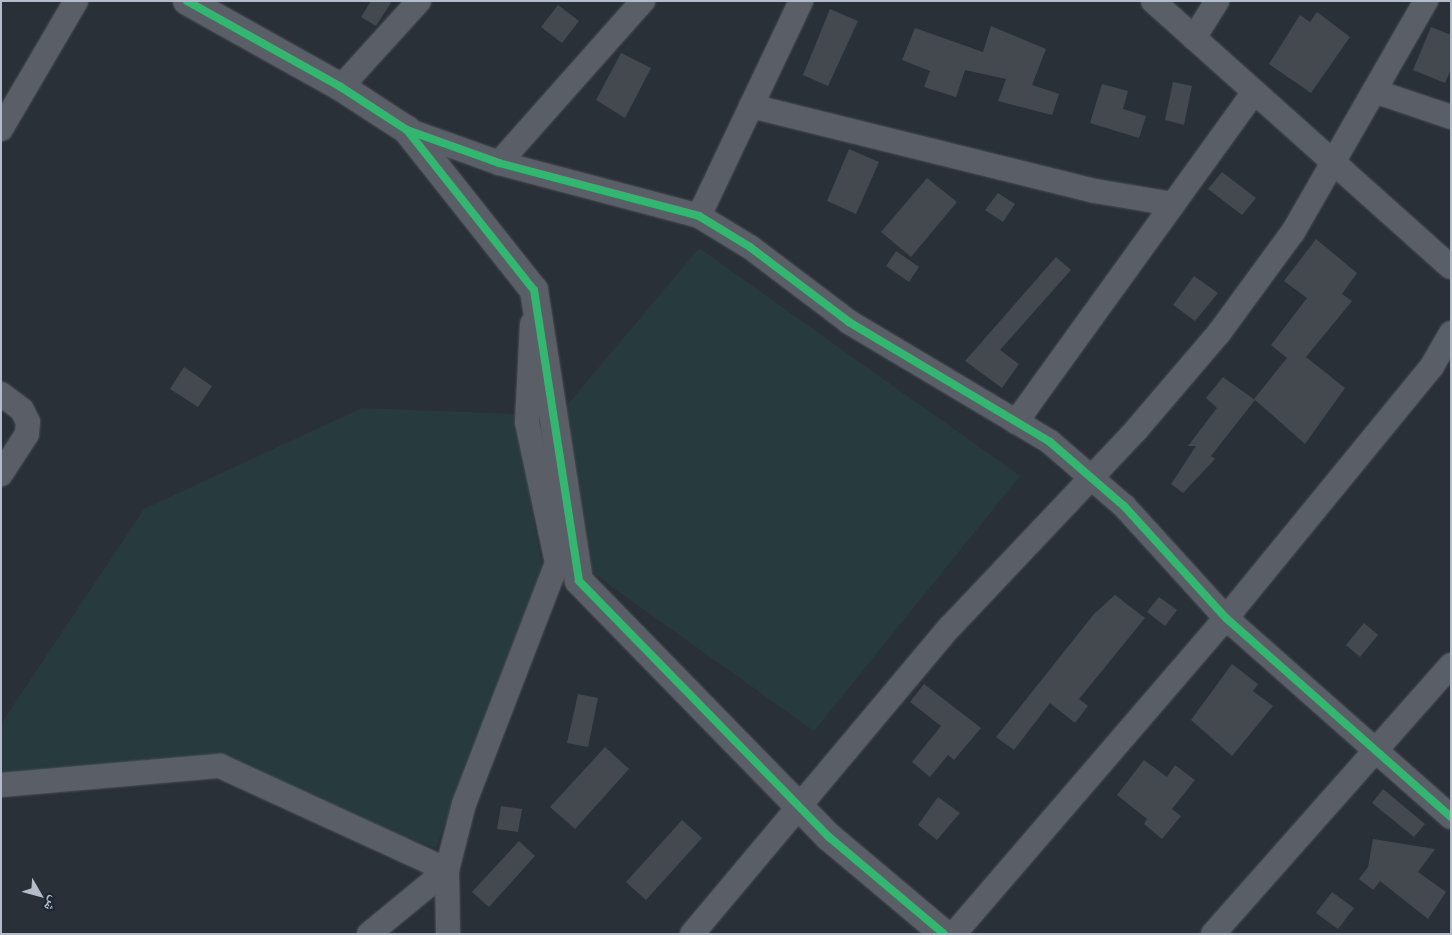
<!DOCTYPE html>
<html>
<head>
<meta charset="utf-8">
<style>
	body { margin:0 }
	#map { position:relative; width:1452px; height:935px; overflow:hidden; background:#2a3038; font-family:"Asap Condensed","Noto Naskh Arabic",sans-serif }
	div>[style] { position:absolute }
	.green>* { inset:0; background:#273a3e }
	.building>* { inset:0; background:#444950 }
	.roads { filter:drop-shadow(0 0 1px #484c53) drop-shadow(0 0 1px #484c53) }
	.minor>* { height:24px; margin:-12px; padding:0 12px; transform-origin:12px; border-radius:12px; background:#5a5e66 }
	.tertiary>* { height:28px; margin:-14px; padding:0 14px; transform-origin:14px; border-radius:14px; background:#5a5e66 }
	.cycleway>* { height:8px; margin:-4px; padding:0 4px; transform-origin:4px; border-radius:4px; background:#33b770 }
	span { translate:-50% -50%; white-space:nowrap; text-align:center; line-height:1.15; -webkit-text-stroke:4.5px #1d2633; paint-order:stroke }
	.frame { position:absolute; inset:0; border:2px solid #b4bcc9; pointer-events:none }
	.north { position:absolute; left:15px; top:870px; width:50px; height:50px; -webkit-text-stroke:4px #1d2633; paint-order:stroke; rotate:128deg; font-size:14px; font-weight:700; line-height:20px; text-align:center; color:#b4bcc9 }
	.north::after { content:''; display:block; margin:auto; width:18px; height:22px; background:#b4bcc9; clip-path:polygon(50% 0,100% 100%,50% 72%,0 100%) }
</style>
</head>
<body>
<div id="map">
	<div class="green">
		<i style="clip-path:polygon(699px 248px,1020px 476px,814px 731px,573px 559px,558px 416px)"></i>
		<i style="clip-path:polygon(362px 408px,515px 414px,542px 566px,436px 848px,341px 815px,221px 757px,1px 778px,1px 724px,144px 509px)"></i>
	</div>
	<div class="building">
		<i style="clip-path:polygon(371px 1px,392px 1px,376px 26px,361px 17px)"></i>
		<i style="clip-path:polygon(558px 5px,579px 21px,562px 43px,541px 27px)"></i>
		<i style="clip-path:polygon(830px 9px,858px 21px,828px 86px,803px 75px)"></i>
		<i style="clip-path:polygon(1317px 12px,1350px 37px,1311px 93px,1269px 64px,1300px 15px,1310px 22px)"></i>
		<i style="clip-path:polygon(991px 26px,1046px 49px,1032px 85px,1059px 94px,1052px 115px,998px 101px,1006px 79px,965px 70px,956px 97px,924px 87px,930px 71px,902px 60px,915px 28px,983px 52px)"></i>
		<i style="clip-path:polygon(1431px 27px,1451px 35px,1451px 69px,1445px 83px,1413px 70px)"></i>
		<i style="clip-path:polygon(621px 53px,651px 68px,625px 118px,596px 100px)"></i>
		<i style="clip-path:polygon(1173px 82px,1192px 86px,1184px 125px,1165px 120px)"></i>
		<i style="clip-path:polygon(1102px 84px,1128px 91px,1123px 109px,1146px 116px,1139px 138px,1090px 123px)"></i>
		<i style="clip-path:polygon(849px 149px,879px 162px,856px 214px,827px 201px)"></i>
		<i style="clip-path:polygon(1222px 172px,1256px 198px,1242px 215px,1208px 189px)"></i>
		<i style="clip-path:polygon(927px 178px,957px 202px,911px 257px,881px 232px)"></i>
		<i style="clip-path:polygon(998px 193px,1015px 204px,1003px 222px,985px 210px)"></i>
		<i style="clip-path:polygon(1316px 239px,1357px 273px,1342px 294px,1352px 301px,1306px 357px,1345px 388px,1305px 444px,1254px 399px,1287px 358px,1271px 345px,1307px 298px,1284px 281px)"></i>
		<i style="clip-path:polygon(896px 251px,919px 267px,909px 282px,886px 266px)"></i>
		<i style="clip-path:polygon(1056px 257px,1071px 270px,1000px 350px,1019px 364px,1002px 388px,965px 361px)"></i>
		<i style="clip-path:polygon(1194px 276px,1218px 293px,1195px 321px,1173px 305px)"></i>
		<i style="clip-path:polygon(184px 367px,212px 386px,198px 407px,170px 389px)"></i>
		<i style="clip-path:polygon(1223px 377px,1255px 400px,1211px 456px,1215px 459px,1183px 493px,1171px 484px,1196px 446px,1188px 446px,1217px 408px,1206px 398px)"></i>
		<i style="clip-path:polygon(1115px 595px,1145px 618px,1079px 699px,1088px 706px,1075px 723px,1050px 703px,1014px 750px,996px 737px,1094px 614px)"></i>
		<i style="clip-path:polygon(1159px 597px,1177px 610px,1165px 626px,1147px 612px)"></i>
		<i style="clip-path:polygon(1364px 623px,1378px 635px,1360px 657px,1346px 645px)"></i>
		<i style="clip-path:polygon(1232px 664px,1258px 684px,1253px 691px,1273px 706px,1232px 756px,1191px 720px)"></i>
		<i style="clip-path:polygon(924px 684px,981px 728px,954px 760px,948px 755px,930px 777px,912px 762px,941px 726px,910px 702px)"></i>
		<i style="clip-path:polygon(578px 694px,598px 698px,588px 747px,567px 743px)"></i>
		<i style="clip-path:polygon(605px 747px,629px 769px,575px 829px,550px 807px)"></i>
		<i style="clip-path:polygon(1144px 760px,1167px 777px,1175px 765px,1195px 780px,1172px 809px,1181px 816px,1162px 839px,1144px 824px,1147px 819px,1117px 795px)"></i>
		<i style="clip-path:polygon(1383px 789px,1425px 824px,1414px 837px,1372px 803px)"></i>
		<i style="clip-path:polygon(938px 797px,960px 813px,937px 840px,918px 825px)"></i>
		<i style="clip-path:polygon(501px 806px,522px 809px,518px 832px,497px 829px)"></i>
		<i style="clip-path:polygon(682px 820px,702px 838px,646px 900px,626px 882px)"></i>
		<i style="clip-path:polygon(1373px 839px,1435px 849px,1418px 872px,1446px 892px,1428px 919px,1380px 881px,1373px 890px,1359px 879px,1368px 867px)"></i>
		<i style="clip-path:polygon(519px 841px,535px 856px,489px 907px,472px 892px)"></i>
		<i style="clip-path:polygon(1332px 892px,1354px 908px,1338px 929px,1316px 913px)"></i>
	</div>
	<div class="roads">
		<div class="minor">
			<i style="left:1153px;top:1px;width:399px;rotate:41.8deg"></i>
			<i style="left:1194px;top:38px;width:44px;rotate:-58.1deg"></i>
			<i style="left:341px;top:87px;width:116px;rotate:-47.8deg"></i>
			<i style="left:1374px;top:91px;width:81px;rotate:18.7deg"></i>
			<i style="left:751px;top:106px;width:354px;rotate:13.9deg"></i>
			<i style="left:1095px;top:191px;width:79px;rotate:9.5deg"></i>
			<i style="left:1px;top:129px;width:148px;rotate:-59.6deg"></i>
			<i style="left:407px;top:130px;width:98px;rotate:19.7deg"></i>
			<i style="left:499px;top:163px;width:207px;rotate:14.8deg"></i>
			<i style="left:699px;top:216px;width:60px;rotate:31.3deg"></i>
			<i style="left:750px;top:247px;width:124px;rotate:37.1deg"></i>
			<i style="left:849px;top:322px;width:234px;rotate:30.8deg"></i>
			<i style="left:1050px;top:442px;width:98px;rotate:40.9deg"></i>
			<i style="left:1124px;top:506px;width:151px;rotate:47.7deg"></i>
			<i style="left:1226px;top:618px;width:300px;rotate:41.5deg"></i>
			<i style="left:499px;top:163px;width:217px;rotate:-48.4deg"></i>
			<i style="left:699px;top:216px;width:238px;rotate:-64.6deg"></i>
			<i style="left:1px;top:394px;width:26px;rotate:37deg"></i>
			<i style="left:22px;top:410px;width:13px;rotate:63deg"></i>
			<i style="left:28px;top:422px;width:12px;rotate:95deg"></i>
			<i style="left:27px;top:434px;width:48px;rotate:123deg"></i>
			<i style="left:1016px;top:422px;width:407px;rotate:-54.2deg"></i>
			<i style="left:1px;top:785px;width:220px;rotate:-5deg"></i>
			<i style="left:220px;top:766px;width:250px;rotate:24.6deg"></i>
			<i style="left:369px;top:934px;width:101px;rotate:-39.4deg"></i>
			<i style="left:448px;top:934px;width:64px;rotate:-90.9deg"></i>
			<i style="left:447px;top:870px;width:68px;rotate:-75.6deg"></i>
			<i style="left:464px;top:804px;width:258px;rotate:-68.9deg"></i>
			<i style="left:557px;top:563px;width:144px;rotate:-102deg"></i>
			<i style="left:527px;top:422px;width:98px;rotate:-87.1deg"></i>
			<i style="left:692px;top:934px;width:401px;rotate:-50deg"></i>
			<i style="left:950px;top:627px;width:272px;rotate:-46.6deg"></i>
			<i style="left:1137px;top:429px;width:126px;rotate:-49.5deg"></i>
			<i style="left:1219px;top:333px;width:125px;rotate:-53.8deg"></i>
			<i style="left:1293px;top:232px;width:267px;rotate:-60.1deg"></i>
			<i style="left:954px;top:934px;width:417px;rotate:-49.3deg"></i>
			<i style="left:1226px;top:618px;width:325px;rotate:-50.7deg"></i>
			<i style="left:1432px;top:366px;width:38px;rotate:-60deg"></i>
			<i style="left:1213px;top:934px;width:359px;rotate:-48.5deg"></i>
		</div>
		<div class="tertiary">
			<i style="left:187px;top:1px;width:176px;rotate:29.2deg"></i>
			<i style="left:341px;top:87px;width:79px;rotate:33.1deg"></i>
			<i style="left:407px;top:130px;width:204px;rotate:51.6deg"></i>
			<i style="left:534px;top:290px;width:294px;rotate:81.2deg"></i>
			<i style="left:579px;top:581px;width:358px;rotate:45.7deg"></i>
			<i style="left:829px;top:837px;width:150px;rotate:40.1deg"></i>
		</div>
	</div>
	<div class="cycleway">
		<i style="left:187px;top:1px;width:176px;rotate:29.2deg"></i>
		<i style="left:341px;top:87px;width:79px;rotate:33.1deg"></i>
		<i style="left:407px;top:130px;width:204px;rotate:51.6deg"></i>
		<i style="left:534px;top:290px;width:294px;rotate:81.2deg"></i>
		<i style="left:579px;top:581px;width:358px;rotate:45.7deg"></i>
		<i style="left:829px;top:837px;width:150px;rotate:40.1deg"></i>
		<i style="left:407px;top:130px;width:98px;rotate:19.7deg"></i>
		<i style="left:499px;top:163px;width:207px;rotate:14.8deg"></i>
		<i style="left:699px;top:216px;width:60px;rotate:31.3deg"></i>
		<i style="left:750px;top:247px;width:124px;rotate:37.1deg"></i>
		<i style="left:849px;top:322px;width:234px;rotate:30.8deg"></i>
		<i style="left:1050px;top:442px;width:98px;rotate:40.9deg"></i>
		<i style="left:1124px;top:506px;width:151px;rotate:47.7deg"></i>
		<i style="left:1226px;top:618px;width:300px;rotate:41.5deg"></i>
	</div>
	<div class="frame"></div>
	<div class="north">ش</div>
</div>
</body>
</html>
